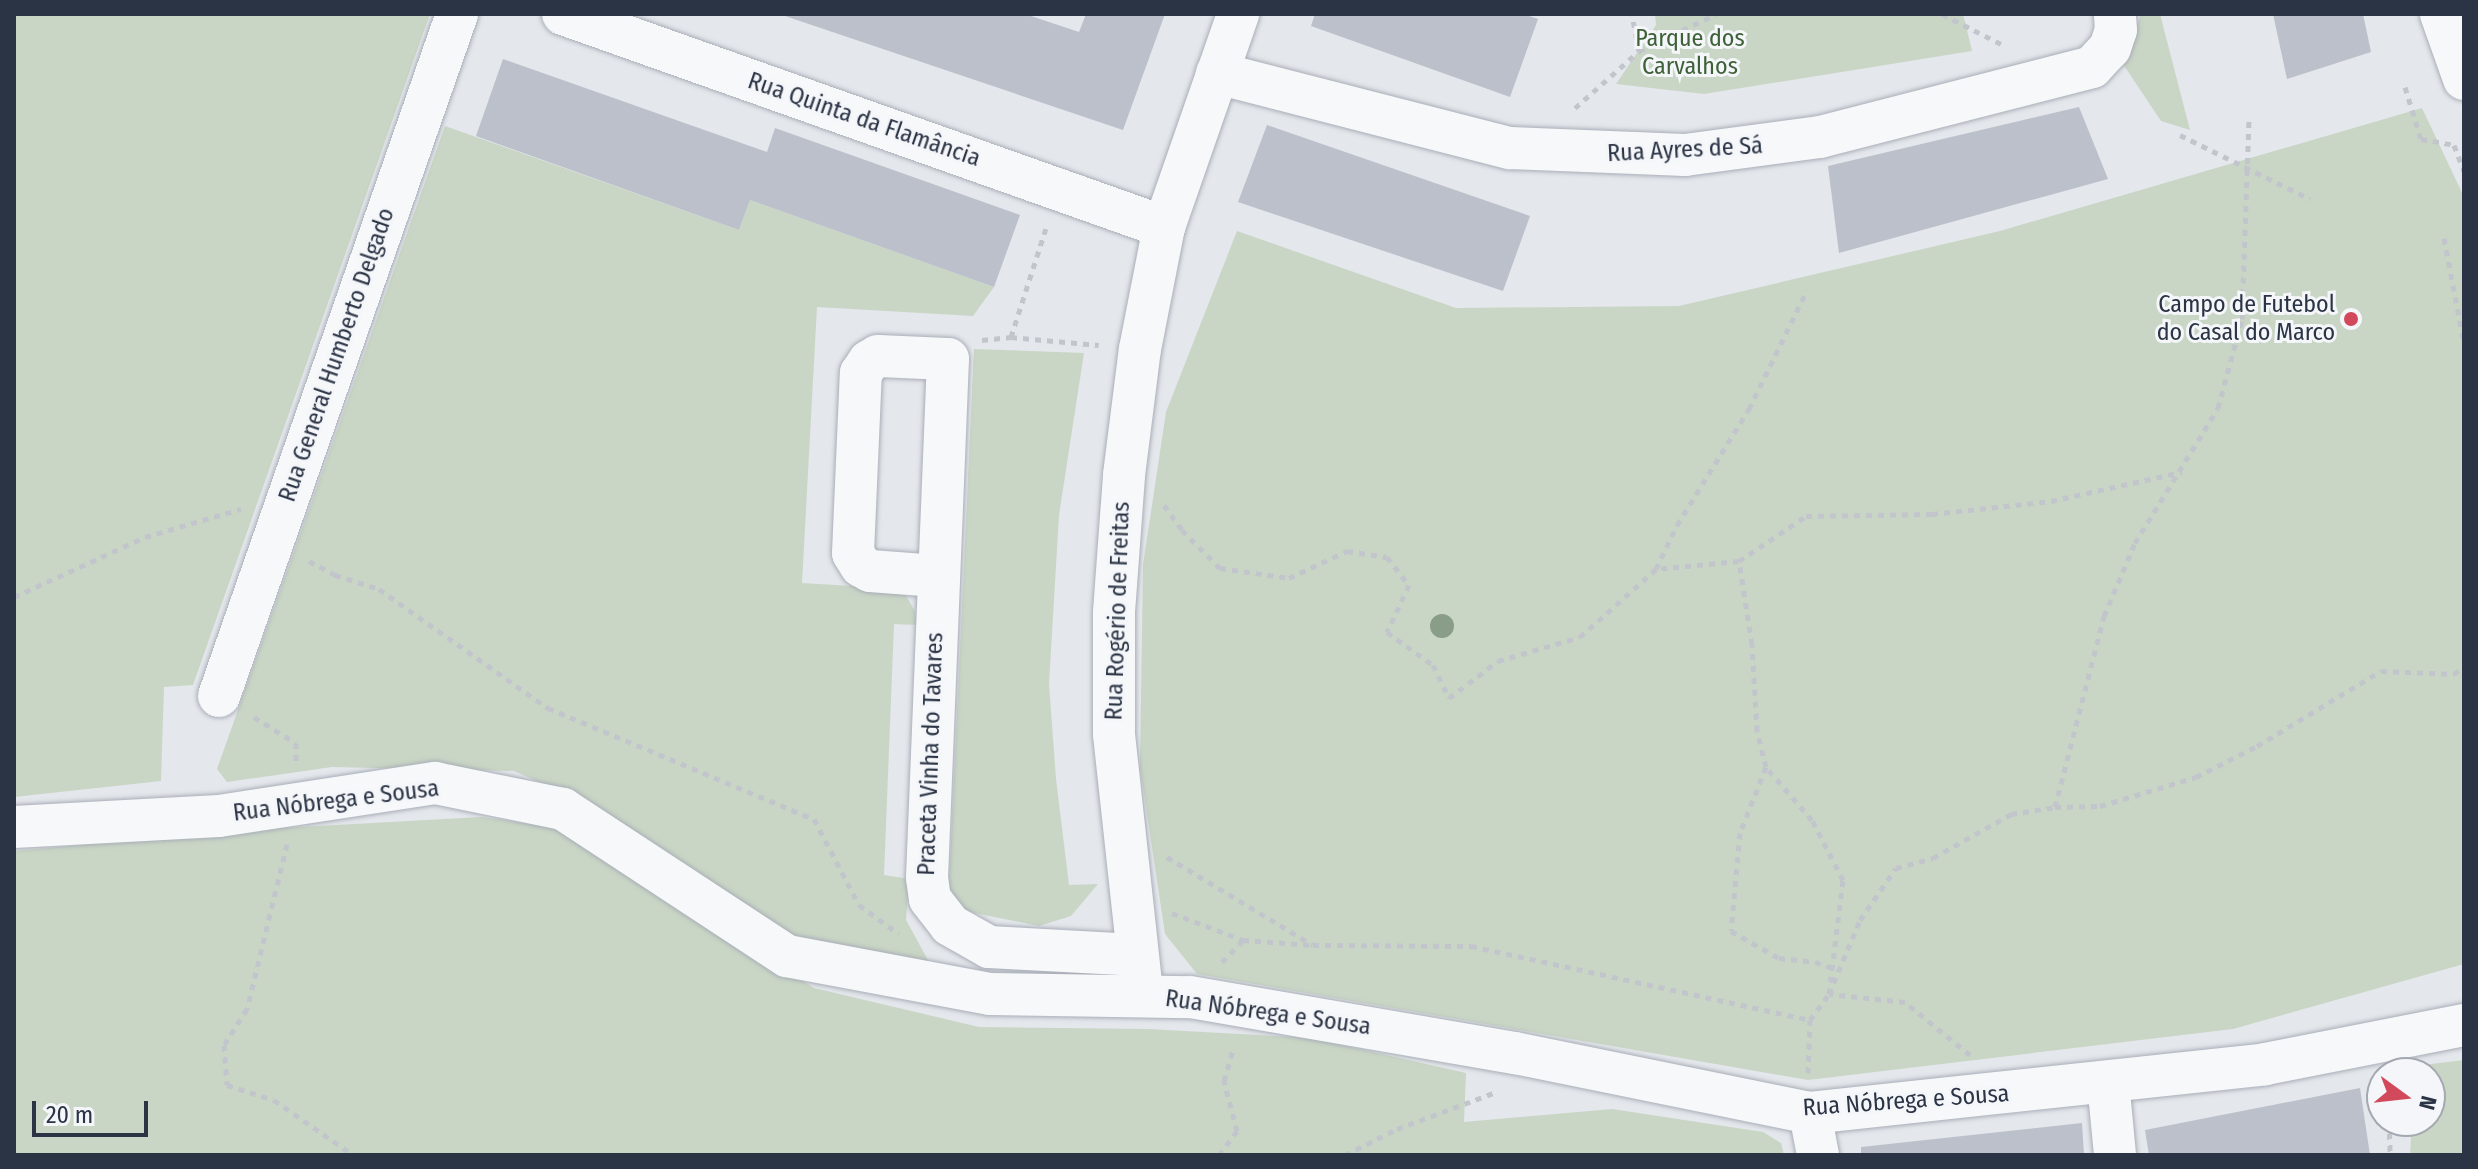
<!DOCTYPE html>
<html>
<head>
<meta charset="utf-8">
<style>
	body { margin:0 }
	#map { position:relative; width:2478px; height:1169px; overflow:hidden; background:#e4e7ec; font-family:"Fira Sans Condensed",sans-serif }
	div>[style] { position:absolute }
	.green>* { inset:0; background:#c9d6c5 }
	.building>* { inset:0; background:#bbc0ca }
	.path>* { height:5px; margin-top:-2.5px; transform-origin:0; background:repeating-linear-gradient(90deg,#c2c5cb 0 6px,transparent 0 12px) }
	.roads { filter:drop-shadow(0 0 2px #a9aeb7) drop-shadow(0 0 2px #a9aeb7) }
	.minor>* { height:42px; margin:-21px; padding:0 21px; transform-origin:21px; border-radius:21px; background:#f7f8fa }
	.trees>* { width:24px; height:24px; margin:-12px; border-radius:50%; background:#899d89 }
	.dots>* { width:22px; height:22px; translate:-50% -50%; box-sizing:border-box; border:4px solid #f4f6f9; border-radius:50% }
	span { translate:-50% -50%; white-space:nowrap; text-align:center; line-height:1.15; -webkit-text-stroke:6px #f4f6f9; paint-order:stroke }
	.park-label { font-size:24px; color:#3f6138 }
	.street-label { font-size:24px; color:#2b3445 }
	.poi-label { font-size:24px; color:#2b3445 }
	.right { translate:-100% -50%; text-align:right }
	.frame { position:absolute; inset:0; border:16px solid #2b3445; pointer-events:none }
	.north { position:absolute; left:2366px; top:1057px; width:80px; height:80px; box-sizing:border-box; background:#f4f6f9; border:2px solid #a4a8b1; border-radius:50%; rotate:105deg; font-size:22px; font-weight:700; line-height:32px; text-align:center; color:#2b3445 }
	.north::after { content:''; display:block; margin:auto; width:28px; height:36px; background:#d1495b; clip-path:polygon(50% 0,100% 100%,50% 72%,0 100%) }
	.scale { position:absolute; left:32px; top:1101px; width:116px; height:36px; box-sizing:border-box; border:4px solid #2b3445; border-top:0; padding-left:10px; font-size:24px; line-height:28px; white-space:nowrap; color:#2b3445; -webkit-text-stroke:6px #f4f6f9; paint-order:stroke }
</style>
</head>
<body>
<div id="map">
	<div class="green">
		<i style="clip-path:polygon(14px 14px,430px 14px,193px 685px,164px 687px,161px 781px,14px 797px)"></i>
		<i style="clip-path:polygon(1655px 14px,1963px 14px,1972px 51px,1704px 94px,1616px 84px,1656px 25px)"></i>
		<i style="clip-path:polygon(2141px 14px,2160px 14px,2190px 130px,2161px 121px,2123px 64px)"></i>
		<i style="clip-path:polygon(2422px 108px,2464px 197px,2464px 964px,2233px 1029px,1808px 1080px,1197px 974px,1165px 934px,1140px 767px,1143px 565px,1166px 412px,1237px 231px,1456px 308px,1679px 306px,2000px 231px)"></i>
		<i style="clip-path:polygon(445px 126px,739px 230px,750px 200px,994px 287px,973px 316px,817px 307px,802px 583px,902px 589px,915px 611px,917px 625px,894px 624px,884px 875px,909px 879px,906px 920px,929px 962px,787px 939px,593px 806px,514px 771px,332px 767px,227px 782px,217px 769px)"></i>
		<i style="clip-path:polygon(974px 349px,1084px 353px,1059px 515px,1049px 684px,1056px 779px,1069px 885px,1098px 884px,1071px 916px,1039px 926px,960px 910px,949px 886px)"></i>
		<i style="clip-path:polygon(481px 817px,559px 828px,814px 988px,979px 1027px,1148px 1029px,1311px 1038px,1466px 1073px,1464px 1122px,1612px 1109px,1763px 1132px,1781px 1143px,1784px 1155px,14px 1155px,14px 851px,263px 829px)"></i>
		<i style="clip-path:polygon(2464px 1060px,2464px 1155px,2410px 1155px,2412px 1121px,2430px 1121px,2430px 1073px,2414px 1073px,2415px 1066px)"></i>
	</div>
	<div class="building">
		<i style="clip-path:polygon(1025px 14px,1079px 32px,1086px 14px,1165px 14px,1123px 130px,782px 15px)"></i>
		<i style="clip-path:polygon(1315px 14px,1523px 14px,1538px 19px,1510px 97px,1311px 26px)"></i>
		<i style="clip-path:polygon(2273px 14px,2363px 14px,2371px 52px,2287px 79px)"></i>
		<i style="clip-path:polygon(503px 59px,767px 152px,775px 128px,1020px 215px,994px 287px,750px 200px,739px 230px,476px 136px)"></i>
		<i style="clip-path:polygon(2079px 107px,2108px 179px,1839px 253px,1828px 166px)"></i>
		<i style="clip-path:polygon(1267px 125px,1530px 216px,1503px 291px,1238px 202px)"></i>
		<i style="clip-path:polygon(2360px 1088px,2370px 1155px,2149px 1155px,2145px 1130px)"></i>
		<i style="clip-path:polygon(2082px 1123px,2084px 1155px,1861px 1155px,1861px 1147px)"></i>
	</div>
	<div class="path">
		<i style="left:1942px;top:14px;width:71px;rotate:26.9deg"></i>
		<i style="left:1639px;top:51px;width:85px;rotate:-25.7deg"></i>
		<i style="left:2405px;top:87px;width:54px;rotate:72.9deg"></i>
		<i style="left:2421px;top:139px;width:34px;rotate:10deg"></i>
		<i style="left:2454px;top:145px;width:28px;rotate:69deg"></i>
		<i style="left:1575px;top:108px;width:86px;rotate:-41.7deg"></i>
		<i style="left:1639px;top:51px;width:38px;rotate:-101deg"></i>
		<i style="left:2180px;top:135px;width:145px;rotate:26.2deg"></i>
		<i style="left:2444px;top:238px;width:108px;rotate:79.3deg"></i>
		<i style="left:1011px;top:337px;width:114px;rotate:-72.2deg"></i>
		<i style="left:982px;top:340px;width:29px;rotate:-6deg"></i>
		<i style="left:1011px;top:337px;width:88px;rotate:5.2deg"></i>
		<i style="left:1164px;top:505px;width:31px;rotate:54deg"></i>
		<i style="left:1182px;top:530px;width:54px;rotate:45deg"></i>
		<i style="left:1220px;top:568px;width:70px;rotate:8.2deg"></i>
		<i style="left:1289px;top:578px;width:64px;rotate:-25deg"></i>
		<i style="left:1347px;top:551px;width:40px;rotate:8.5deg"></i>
		<i style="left:1387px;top:557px;width:36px;rotate:52deg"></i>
		<i style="left:1409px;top:585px;width:52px;rotate:115.1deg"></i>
		<i style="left:1387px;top:632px;width:57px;rotate:35.7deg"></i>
		<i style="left:1433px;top:665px;width:37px;rotate:64deg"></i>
		<i style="left:1449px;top:698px;width:61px;rotate:-37.1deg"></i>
		<i style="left:1498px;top:661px;width:85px;rotate:-16.3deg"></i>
		<i style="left:1580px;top:637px;width:102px;rotate:-41.8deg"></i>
		<i style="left:309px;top:561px;width:30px;rotate:28deg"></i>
		<i style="left:335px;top:575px;width:46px;rotate:17.7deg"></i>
		<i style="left:379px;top:589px;width:207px;rotate:35.2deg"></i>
		<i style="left:548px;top:708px;width:288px;rotate:22.7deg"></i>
		<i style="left:814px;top:819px;width:97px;rotate:62.4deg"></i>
		<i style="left:859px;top:905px;width:49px;rotate:35.9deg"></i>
		<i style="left:1739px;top:561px;width:83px;rotate:174.5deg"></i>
		<i style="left:1656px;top:569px;width:49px;rotate:-64.5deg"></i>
		<i style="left:1677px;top:525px;width:137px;rotate:-58.2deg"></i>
		<i style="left:1749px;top:409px;width:132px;rotate:-64deg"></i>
		<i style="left:14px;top:597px;width:144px;rotate:-24.6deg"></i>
		<i style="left:145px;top:537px;width:100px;rotate:-16.3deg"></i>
		<i style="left:254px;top:717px;width:49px;rotate:31.8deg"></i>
		<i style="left:296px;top:743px;width:21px;rotate:90deg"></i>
		<i style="left:1766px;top:767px;width:71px;rotate:111.5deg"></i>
		<i style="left:1740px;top:833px;width:98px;rotate:95.2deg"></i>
		<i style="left:1731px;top:931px;width:55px;rotate:29.4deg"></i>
		<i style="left:1779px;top:958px;width:36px;rotate:6deg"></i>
		<i style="left:1815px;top:962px;width:18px;rotate:19deg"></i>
		<i style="left:2055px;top:807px;width:45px;rotate:-1.3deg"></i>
		<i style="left:2100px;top:806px;width:100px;rotate:-16.8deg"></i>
		<i style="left:2196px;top:777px;width:68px;rotate:-26.9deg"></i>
		<i style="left:2257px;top:746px;width:145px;rotate:-31.2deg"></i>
		<i style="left:2381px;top:671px;width:73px;rotate:2.4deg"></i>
		<i style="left:2454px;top:674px;width:12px;rotate:-35deg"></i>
		<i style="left:287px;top:844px;width:170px;rotate:103.6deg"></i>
		<i style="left:247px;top:1009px;width:43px;rotate:122.6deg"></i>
		<i style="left:224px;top:1045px;width:40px;rotate:85.7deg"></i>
		<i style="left:227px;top:1085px;width:49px;rotate:17.7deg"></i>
		<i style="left:274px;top:1100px;width:96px;rotate:34.8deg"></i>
		<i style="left:1167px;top:857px;width:170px;rotate:31.1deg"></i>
		<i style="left:1172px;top:913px;width:76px;rotate:20.8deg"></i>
		<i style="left:1243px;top:940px;width:70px;rotate:4.1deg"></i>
		<i style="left:1313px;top:945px;width:158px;rotate:0.4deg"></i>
		<i style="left:1471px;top:946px;width:347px;rotate:12.3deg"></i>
		<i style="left:1222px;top:962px;width:30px;rotate:-46deg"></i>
		<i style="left:1970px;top:1055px;width:84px;rotate:-140.8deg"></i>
		<i style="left:1905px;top:1002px;width:76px;rotate:-174deg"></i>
		<i style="left:1829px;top:994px;width:115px;rotate:-83deg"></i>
		<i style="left:1843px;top:880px;width:68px;rotate:-117.3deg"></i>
		<i style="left:1812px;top:820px;width:70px;rotate:-131deg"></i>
		<i style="left:1766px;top:767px;width:37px;rotate:-104deg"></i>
		<i style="left:1757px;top:731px;width:87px;rotate:-93.3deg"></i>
		<i style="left:1752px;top:644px;width:84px;rotate:-98.9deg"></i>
		<i style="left:1739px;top:561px;width:81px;rotate:-33.9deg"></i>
		<i style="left:1806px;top:516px;width:126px;rotate:-0.9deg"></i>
		<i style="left:1932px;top:514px;width:120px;rotate:-6.2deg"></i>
		<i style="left:2051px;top:501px;width:134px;rotate:-12.5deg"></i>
		<i style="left:1808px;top:1073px;width:53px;rotate:-87.8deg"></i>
		<i style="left:1810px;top:1020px;width:32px;rotate:-54deg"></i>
		<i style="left:1829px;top:994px;width:80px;rotate:-67.3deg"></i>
		<i style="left:1860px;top:920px;width:63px;rotate:-55.3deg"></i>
		<i style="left:1896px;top:868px;width:38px;rotate:-15deg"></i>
		<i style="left:1933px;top:858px;width:90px;rotate:-29.4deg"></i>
		<i style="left:2011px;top:814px;width:45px;rotate:-9deg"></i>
		<i style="left:2055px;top:807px;width:197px;rotate:-75.6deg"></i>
		<i style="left:2104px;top:616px;width:79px;rotate:-67deg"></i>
		<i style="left:2135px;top:543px;width:158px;rotate:-58.4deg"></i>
		<i style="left:2218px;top:408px;width:92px;rotate:-74.9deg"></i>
		<i style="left:2242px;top:319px;width:199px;rotate:-88deg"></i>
		<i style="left:2389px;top:1121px;width:34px;rotate:88deg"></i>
		<i style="left:1219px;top:1155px;width:30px;rotate:-53deg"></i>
		<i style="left:1237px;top:1131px;width:52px;rotate:-104.6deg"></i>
		<i style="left:1224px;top:1081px;width:36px;rotate:-74deg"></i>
		<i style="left:1345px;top:1155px;width:58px;rotate:-26.6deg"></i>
		<i style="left:1397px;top:1129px;width:106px;rotate:-20.5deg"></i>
	</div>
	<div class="roads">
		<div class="minor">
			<i style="left:563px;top:14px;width:638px;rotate:19.51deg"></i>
			<i style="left:2441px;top:14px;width:69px;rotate:70.5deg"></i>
			<i style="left:1217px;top:73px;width:302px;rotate:14.4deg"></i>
			<i style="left:1510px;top:148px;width:175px;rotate:2.3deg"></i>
			<i style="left:1685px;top:155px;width:136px;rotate:-7.6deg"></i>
			<i style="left:1820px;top:137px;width:281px;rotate:-14.4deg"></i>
			<i style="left:2092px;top:67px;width:26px;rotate:-47deg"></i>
			<i style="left:2110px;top:48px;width:19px;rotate:-72deg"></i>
			<i style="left:2116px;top:30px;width:16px;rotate:-94deg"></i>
			<i style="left:937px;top:576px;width:67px;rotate:-175.7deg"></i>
			<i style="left:870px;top:571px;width:10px;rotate:-151deg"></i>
			<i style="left:861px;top:566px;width:15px;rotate:-122deg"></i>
			<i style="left:853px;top:553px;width:180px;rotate:-87.5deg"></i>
			<i style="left:861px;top:373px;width:14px;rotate:-56deg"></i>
			<i style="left:869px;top:361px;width:10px;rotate:-29deg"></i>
			<i style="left:878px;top:356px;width:70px;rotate:2.5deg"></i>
			<i style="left:948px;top:359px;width:519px;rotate:92.32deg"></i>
			<i style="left:927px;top:878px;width:21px;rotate:82deg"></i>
			<i style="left:930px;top:899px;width:33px;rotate:52deg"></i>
			<i style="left:950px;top:925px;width:45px;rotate:29.4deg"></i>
			<i style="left:989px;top:947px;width:146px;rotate:3.1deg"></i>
			<i style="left:219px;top:696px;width:722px;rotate:-70.76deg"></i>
			<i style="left:14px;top:827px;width:205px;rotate:-3.1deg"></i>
			<i style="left:219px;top:816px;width:219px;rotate:-8.7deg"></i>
			<i style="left:435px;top:783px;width:131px;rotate:11.5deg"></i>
			<i style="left:563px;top:809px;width:268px;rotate:33.3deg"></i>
			<i style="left:787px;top:956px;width:207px;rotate:10.6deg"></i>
			<i style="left:990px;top:994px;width:200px;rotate:0.9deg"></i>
			<i style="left:1190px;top:997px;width:330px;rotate:9.8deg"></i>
			<i style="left:1515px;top:1053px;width:301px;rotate:11.5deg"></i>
			<i style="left:1810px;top:1113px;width:458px;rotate:-6.1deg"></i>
			<i style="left:2265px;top:1064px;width:203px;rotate:-11.1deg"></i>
			<i style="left:1141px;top:983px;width:250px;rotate:-96.2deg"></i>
			<i style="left:1114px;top:734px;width:122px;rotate:-90deg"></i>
			<i style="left:1114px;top:612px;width:137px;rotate:-85.8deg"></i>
			<i style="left:1124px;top:475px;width:127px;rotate:-82.8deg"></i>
			<i style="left:1140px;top:349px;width:124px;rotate:-78.9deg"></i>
			<i style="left:1164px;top:227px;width:225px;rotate:-70.8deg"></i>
			<i style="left:2108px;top:1082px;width:73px;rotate:84.5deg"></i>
			<i style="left:1810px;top:1113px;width:43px;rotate:79.2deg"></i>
		</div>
	</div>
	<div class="trees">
		<i style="left:1442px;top:626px"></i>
	</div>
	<div class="dots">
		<i style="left:2351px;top:319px;background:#d1495b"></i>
	</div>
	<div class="park-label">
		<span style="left:1690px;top:53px">Parque dos<br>Carvalhos</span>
	</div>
	<div class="street-label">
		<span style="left:864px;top:120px;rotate:19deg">Rua Quinta da Flamância</span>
		<span style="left:1685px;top:150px;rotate:-3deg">Rua Ayres de Sá</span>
		<span style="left:337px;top:355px;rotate:-71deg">Rua General Humberto Delgado</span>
		<span style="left:1118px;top:611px;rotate:-88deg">Rua Rogério de Freitas</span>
		<span style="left:931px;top:754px;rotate:-88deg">Praceta Vinha do Tavares</span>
		<span style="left:336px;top:801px;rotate:-7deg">Rua Nóbrega e Sousa</span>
		<span style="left:1268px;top:1013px;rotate:8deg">Rua Nóbrega e Sousa</span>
		<span style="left:1906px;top:1101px;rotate:-4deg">Rua Nóbrega e Sousa</span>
	</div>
	<div class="poi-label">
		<span class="right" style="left:2335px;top:319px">Campo de Futebol<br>do Casal do Marco</span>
	</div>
	<div class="frame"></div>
	<div class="north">N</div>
	<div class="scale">20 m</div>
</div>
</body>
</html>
